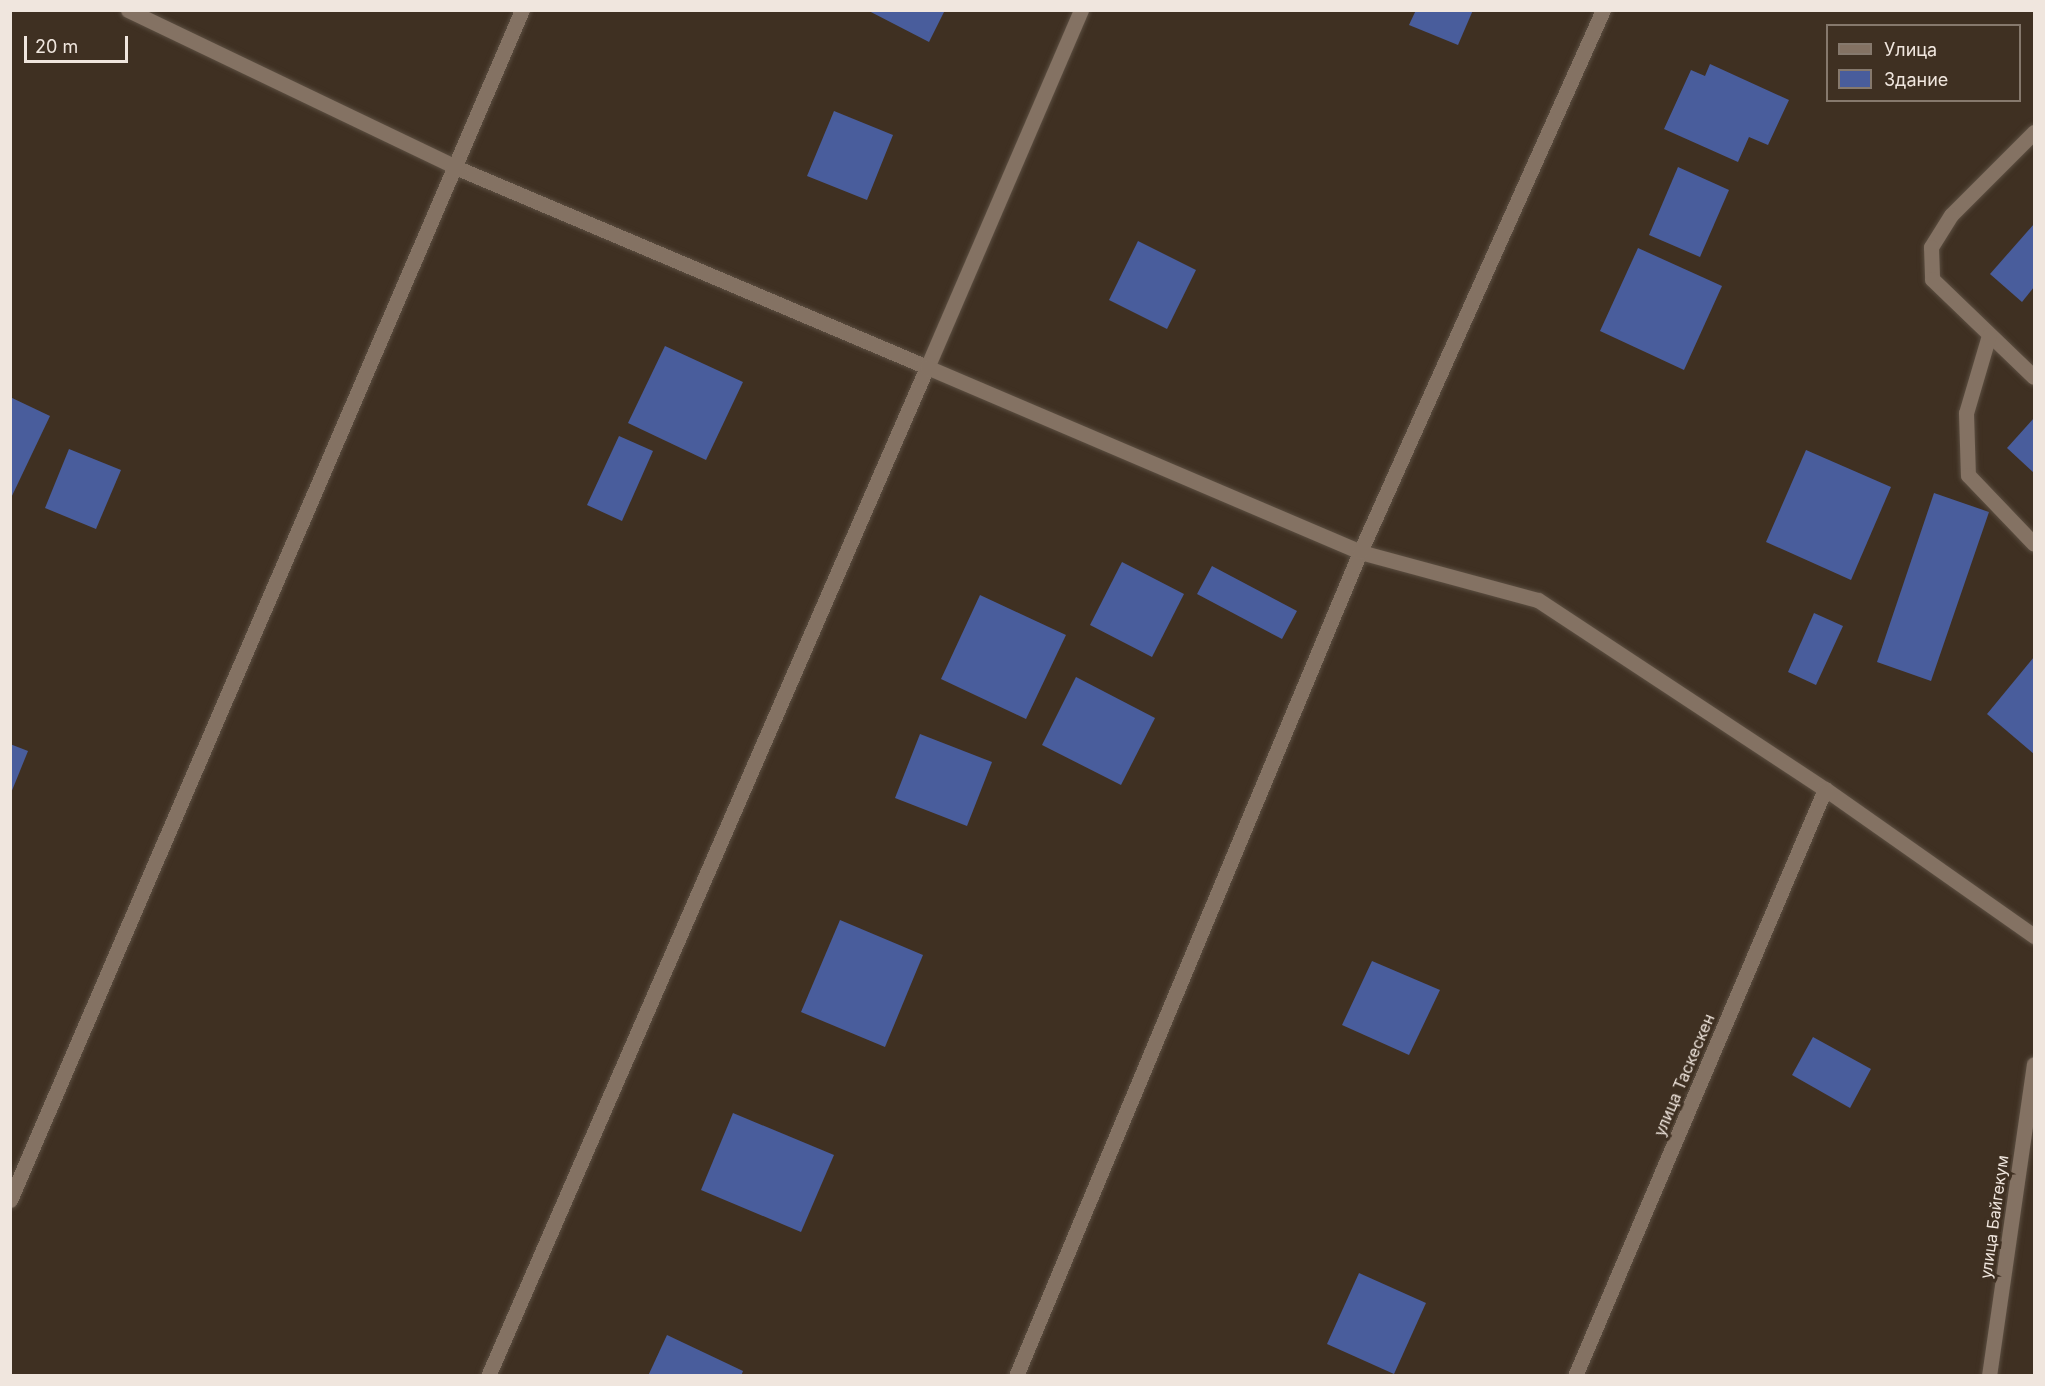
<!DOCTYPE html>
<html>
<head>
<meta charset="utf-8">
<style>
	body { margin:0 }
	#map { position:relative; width:2045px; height:1386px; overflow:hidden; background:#3f3022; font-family:Inter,sans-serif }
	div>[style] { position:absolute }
	.building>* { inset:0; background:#495d9c }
	.roads { filter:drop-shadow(0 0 2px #5b4e41) drop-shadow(0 0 2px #5b4e41) }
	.street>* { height:15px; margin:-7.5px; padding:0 7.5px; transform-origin:7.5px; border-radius:7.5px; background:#847263 }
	span { translate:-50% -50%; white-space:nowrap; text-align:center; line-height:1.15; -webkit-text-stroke:6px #3f3022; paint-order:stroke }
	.street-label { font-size:16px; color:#f0e6de }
	.frame { position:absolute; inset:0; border:12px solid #f0e6de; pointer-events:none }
	.legend { position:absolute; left:1826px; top:24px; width:195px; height:78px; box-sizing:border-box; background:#3f3022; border:2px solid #86796d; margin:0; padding:8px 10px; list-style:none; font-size:18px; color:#f0e6de }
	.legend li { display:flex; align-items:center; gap:12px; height:30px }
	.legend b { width:30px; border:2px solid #86796d }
	.scale { position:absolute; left:24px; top:36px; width:104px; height:27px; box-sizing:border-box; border:3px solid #f0e6de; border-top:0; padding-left:8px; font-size:18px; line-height:21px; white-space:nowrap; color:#f0e6de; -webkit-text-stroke:4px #3f3022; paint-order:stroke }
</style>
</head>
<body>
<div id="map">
	<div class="building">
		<i style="clip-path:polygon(867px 10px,945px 10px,929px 42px)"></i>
		<i style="clip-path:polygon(1416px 10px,1473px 10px,1458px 45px,1409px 25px)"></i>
		<i style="clip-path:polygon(1710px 64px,1789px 100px,1768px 145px,1749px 137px,1738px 162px,1664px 129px,1691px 70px,1705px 76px)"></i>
		<i style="clip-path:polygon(834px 111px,893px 135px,867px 200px,807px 176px)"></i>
		<i style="clip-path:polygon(1678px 167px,1729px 190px,1700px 257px,1649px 235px)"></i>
		<i style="clip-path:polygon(2034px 224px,2034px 287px,2022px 302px,1990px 274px)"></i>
		<i style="clip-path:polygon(1138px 241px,1196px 270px,1167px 329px,1109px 300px)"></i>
		<i style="clip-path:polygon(1638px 248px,1722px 286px,1684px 370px,1600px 331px)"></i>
		<i style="clip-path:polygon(665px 346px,743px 382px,706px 460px,628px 423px)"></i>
		<i style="clip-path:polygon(10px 397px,50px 416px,10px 500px)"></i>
		<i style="clip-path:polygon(2034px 418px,2034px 473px,2007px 448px)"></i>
		<i style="clip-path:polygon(619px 436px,653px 451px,622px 521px,587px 505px)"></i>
		<i style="clip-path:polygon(69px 449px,121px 470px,96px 529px,45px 508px)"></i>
		<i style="clip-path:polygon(1806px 450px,1891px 487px,1851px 580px,1766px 542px)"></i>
		<i style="clip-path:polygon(1934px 493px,1989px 512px,1931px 681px,1877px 662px)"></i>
		<i style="clip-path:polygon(1122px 562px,1184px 594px,1152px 657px,1090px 625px)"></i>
		<i style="clip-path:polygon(1212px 566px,1297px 611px,1282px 639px,1197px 594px)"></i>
		<i style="clip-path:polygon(980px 595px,1066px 635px,1026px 719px,941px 679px)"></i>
		<i style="clip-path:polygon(1814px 613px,1843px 626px,1816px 685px,1788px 672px)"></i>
		<i style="clip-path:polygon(2034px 657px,2034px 754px,1987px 714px)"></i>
		<i style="clip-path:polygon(1076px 677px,1155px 718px,1121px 785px,1042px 745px)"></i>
		<i style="clip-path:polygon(920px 734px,992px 762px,967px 826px,895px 798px)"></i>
		<i style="clip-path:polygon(10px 744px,28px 751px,11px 793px,10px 793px)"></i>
		<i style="clip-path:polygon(840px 920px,923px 955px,885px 1047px,801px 1012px)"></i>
		<i style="clip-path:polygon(1372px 961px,1440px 990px,1409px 1055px,1342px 1025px)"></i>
		<i style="clip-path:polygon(1813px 1037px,1871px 1069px,1850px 1108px,1792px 1075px)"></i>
		<i style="clip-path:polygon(733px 1113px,834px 1155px,801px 1232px,701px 1190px)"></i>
		<i style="clip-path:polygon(1359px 1273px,1426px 1303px,1394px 1374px,1327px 1344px)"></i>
		<i style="clip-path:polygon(667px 1335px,743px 1371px,741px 1376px,648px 1376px)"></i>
	</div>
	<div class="roads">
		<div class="street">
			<i style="left:128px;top:10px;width:363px;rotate:25.6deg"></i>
			<i style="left:455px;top:167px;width:513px;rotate:22.96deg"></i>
			<i style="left:927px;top:367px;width:1100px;rotate:113.51deg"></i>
			<i style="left:1081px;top:10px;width:389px;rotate:113.3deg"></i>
			<i style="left:927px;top:367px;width:471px;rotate:23.1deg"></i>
			<i style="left:1360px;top:552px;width:184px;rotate:15.1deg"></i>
			<i style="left:1538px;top:600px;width:344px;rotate:33.4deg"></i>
			<i style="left:1825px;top:789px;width:256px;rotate:35.1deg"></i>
			<i style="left:2034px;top:132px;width:117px;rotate:135deg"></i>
			<i style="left:1951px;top:215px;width:38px;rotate:122deg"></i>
			<i style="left:1931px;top:247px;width:32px;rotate:88deg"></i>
			<i style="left:1932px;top:279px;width:141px;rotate:43.9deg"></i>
			<i style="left:1989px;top:335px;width:81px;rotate:106.4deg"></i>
			<i style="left:1966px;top:413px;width:62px;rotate:88.2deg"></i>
			<i style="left:1968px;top:475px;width:95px;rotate:46.3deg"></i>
			<i style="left:10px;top:1200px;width:1295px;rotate:-66.72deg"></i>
			<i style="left:1016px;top:1376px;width:893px;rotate:-67.34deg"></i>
			<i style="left:1360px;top:552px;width:594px;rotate:-65.85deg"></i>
			<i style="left:1575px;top:1376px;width:638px;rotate:-66.93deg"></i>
			<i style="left:1989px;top:1376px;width:315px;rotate:-81.8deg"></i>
		</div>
	</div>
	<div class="street-label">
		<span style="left:1684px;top:1075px;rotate:-67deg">улица Таскескен</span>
		<span style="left:1994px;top:1217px;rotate:-82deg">улица Байгекум</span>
	</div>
	<div class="frame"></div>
	<ul class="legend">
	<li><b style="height:8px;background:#847263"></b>Улица</li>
	<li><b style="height:16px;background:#495d9c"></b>Здание</li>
	</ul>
	<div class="scale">20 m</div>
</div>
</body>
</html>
